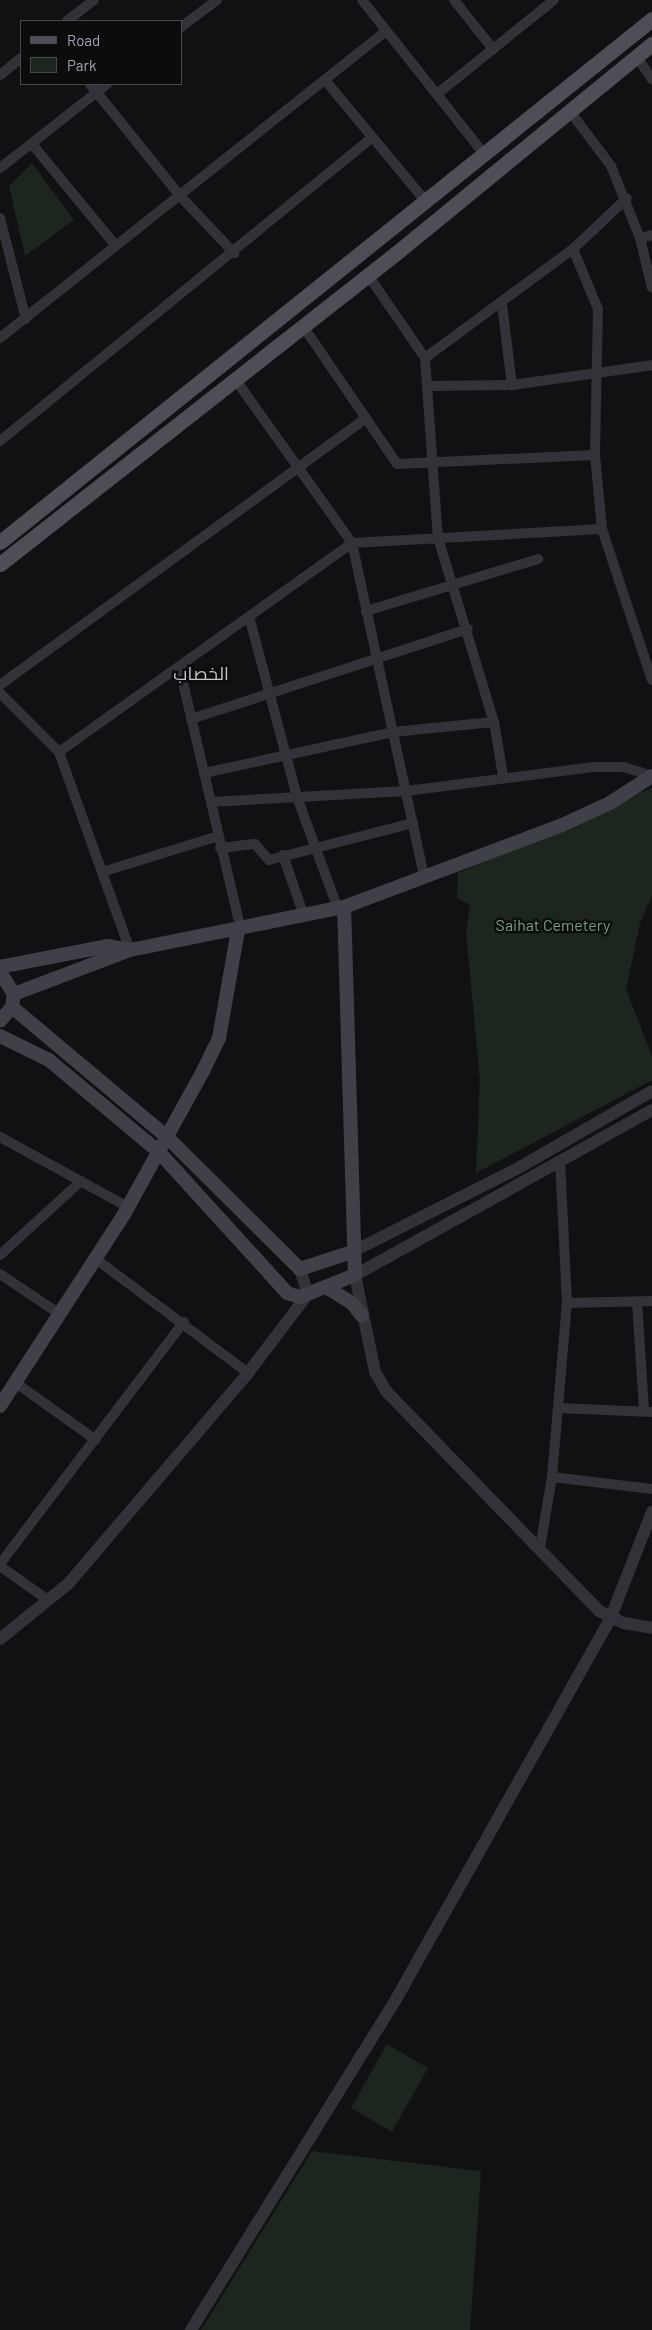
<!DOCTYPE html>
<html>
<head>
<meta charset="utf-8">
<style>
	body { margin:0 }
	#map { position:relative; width:652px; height:2330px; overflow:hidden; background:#111113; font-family:Barlow,Cairo,sans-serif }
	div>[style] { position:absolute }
	.green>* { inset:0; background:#1d251f }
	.minor>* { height:10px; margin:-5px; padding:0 5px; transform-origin:5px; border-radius:5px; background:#323238 }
	.tertiary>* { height:12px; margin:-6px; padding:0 6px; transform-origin:6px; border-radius:6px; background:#323238 }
	.secondary>* { height:14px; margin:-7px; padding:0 7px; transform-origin:7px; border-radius:7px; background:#404048 }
	.primary>* { height:15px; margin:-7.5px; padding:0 7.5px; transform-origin:7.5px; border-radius:7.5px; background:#4e4e57 }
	span { translate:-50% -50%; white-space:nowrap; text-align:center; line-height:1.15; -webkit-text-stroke:5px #0c0c0d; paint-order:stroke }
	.park-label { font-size:16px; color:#799f82 }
	.neighbourhood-label { font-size:18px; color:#c3c4cf }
	.legend { position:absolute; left:20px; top:20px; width:162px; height:65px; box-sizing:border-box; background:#0c0c0d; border:1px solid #48494f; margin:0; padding:6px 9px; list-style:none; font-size:15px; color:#a2a4b3 }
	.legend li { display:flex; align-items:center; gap:10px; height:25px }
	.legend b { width:25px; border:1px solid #48494f }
</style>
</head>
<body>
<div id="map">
	<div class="green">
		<i style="clip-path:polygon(32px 163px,74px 220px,25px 256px,9px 186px)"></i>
		<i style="clip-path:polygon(652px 788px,652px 896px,640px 923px,626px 989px,652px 1056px,652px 1080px,476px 1173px,480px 1080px,466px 932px,470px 905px,457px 898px,458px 873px)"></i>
		<i style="clip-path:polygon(387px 2044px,428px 2068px,392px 2132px,351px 2108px)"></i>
		<i style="clip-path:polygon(312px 2151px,481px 2171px,470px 2330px,201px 2330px)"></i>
	</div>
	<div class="minor">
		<i style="left:362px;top:0;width:198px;rotate:51.6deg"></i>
		<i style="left:454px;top:0;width:63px;rotate:51.5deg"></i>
		<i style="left:67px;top:21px;width:34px;rotate:-38deg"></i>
		<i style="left:181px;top:27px;width:45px;rotate:-36.9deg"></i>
		<i style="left:637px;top:57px;width:27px;rotate:56deg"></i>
		<i style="left:0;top:75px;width:27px;rotate:-39deg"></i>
		<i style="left:325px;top:80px;width:160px;rotate:50.3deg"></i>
		<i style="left:90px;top:84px;width:144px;rotate:51.2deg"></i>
		<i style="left:180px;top:196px;width:79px;rotate:46.5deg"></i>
		<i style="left:437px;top:94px;width:150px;rotate:-38.8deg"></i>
		<i style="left:569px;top:110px;width:70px;rotate:53.1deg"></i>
		<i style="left:611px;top:166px;width:78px;rotate:68.1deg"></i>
		<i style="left:32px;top:144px;width:132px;rotate:50.5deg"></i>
		<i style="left:0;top:168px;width:136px;rotate:-38.1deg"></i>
		<i style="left:0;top:218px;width:104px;rotate:75.6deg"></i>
		<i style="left:652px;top:235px;width:12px;rotate:166deg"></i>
		<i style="left:640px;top:238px;width:51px;rotate:76.5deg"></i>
		<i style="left:573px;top:249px;width:65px;rotate:67.4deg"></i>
		<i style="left:598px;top:309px;width:146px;rotate:91.2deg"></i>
		<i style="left:595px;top:455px;width:74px;rotate:84.6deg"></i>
		<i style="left:602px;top:529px;width:159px;rotate:71.7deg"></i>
		<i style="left:368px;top:275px;width:101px;rotate:55.5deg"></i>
		<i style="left:425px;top:358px;width:180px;rotate:85.9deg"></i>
		<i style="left:438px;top:538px;width:192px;rotate:73.1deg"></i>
		<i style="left:494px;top:722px;width:55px;rotate:80.5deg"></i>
		<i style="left:502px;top:304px;width:82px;rotate:83deg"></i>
		<i style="left:303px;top:326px;width:167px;rotate:55.7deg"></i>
		<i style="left:397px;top:464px;width:198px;rotate:-2.6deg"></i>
		<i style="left:0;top:338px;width:493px;rotate:-38.5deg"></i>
		<i style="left:425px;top:358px;width:184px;rotate:-36.4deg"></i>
		<i style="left:573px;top:249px;width:74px;rotate:-43.4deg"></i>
		<i style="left:235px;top:379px;width:201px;rotate:54.5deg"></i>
		<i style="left:352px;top:543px;width:342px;rotate:77.8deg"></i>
		<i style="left:430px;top:386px;width:82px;rotate:-0.7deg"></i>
		<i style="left:512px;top:385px;width:141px;rotate:-8.1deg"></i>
		<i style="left:0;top:441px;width:480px;rotate:-39.2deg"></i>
		<i style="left:366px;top:611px;width:180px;rotate:-16.8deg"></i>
		<i style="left:250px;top:620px;width:183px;rotate:75.1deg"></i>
		<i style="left:297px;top:797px;width:119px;rotate:69.9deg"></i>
		<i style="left:180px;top:670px;width:267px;rotate:76.8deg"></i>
		<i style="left:0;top:685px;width:453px;rotate:-36.1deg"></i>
		<i style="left:0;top:693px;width:83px;rotate:45deg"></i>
		<i style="left:59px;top:752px;width:210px;rotate:70.3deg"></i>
		<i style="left:191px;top:719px;width:291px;rotate:-18deg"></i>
		<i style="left:59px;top:752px;width:360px;rotate:-35.5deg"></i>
		<i style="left:352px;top:543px;width:250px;rotate:-3.2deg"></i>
		<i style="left:204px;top:773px;width:193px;rotate:-12.2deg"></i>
		<i style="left:393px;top:732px;width:101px;rotate:-5.7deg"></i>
		<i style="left:211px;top:802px;width:195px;rotate:-3.2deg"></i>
		<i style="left:406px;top:791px;width:189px;rotate:-7.3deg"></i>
		<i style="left:593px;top:767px;width:31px"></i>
		<i style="left:624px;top:767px;width:29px;rotate:18deg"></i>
		<i style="left:220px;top:848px;width:35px;rotate:-7deg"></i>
		<i style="left:255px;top:844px;width:21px;rotate:49deg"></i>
		<i style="left:269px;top:860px;width:149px;rotate:-14.4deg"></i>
		<i style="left:283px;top:855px;width:65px;rotate:71deg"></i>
		<i style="left:102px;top:872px;width:121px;rotate:-17.2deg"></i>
		<i style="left:0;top:1137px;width:146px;rotate:28.7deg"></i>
		<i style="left:0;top:1255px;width:110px;rotate:-42.4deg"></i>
		<i style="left:96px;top:1259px;width:190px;rotate:36.9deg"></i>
		<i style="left:0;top:1274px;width:73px;rotate:33.9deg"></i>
		<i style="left:637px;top:1302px;width:108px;rotate:86.3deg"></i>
		<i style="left:567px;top:1303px;width:85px;rotate:-1.3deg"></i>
		<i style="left:16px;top:1383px;width:98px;rotate:35.5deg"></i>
		<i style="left:558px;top:1408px;width:94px;rotate:2.4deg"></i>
		<i style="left:552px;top:1477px;width:101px;rotate:6.8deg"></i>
		<i style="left:540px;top:1548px;width:72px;rotate:-80.4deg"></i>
		<i style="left:552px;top:1477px;width:175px;rotate:-85.1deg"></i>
		<i style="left:567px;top:1303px;width:142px;rotate:-92.8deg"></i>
		<i style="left:0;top:1564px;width:304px;rotate:-52.8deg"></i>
		<i style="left:0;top:1566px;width:59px;rotate:35.3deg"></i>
	</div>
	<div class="tertiary">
		<i style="left:652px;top:1110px;width:340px;rotate:150.9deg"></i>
		<i style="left:355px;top:1275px;width:99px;rotate:78.3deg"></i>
		<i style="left:375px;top:1372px;width:22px;rotate:60deg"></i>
		<i style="left:386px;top:1391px;width:306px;rotate:45.9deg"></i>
		<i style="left:599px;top:1611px;width:28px;rotate:26deg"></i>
		<i style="left:624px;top:1623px;width:28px;rotate:10deg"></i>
		<i style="left:352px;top:1252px;width:188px;rotate:-26.8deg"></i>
		<i style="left:520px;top:1167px;width:152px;rotate:-29.9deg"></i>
		<i style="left:0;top:1639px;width:87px;rotate:-39deg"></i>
		<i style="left:68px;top:1584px;width:277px;rotate:-49.5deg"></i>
		<i style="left:248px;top:1373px;width:99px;rotate:-52.8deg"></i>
		<i style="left:308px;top:1294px;width:26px;rotate:-108deg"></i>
		<i style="left:191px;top:2330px;width:387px;rotate:-58.2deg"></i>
		<i style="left:395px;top:2001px;width:441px;rotate:-60.6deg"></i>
		<i style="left:611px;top:1617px;width:113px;rotate:-68.7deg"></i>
	</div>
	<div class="secondary">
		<i style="left:0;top:967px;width:109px;rotate:-11.1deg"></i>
		<i style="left:107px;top:946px;width:23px;rotate:10deg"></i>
		<i style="left:0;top:972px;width:26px;rotate:58deg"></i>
		<i style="left:14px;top:994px;width:13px;rotate:99deg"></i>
		<i style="left:12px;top:1007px;width:18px;rotate:131deg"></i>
		<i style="left:14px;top:994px;width:124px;rotate:-20.8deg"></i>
		<i style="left:130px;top:950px;width:218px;rotate:-11.4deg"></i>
		<i style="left:344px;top:907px;width:233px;rotate:-20.6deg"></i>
		<i style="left:562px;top:825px;width:53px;rotate:-24.6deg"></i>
		<i style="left:610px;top:803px;width:50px;rotate:-32.7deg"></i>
		<i style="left:12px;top:1007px;width:201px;rotate:40deg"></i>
		<i style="left:166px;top:1136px;width:189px;rotate:44.8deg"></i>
		<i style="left:300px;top:1269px;width:55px;rotate:-18.1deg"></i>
		<i style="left:0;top:1036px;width:55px;rotate:26.1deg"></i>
		<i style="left:49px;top:1060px;width:142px;rotate:39.9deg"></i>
		<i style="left:158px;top:1151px;width:192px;rotate:47.7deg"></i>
		<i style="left:287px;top:1293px;width:14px;rotate:17deg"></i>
		<i style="left:300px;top:1297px;width:59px;rotate:-21.8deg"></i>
		<i style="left:355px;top:1275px;width:368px;rotate:-91.7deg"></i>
		<i style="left:326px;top:1287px;width:31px;rotate:32deg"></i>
		<i style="left:352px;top:1303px;width:16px;rotate:52deg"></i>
		<i style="left:0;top:1406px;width:226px;rotate:-57.1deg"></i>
		<i style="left:123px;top:1216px;width:166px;rotate:-61.1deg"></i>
		<i style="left:203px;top:1071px;width:37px;rotate:-64deg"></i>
		<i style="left:219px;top:1038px;width:110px;rotate:-80deg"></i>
	</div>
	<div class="primary">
		<i style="left:0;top:542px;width:836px;rotate:-38.73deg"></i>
		<i style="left:0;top:564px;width:502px;rotate:-38.13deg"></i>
		<i style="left:395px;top:254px;width:332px;rotate:-39.3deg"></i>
	</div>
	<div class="park-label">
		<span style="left:553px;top:925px">Saihat Cemetery</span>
	</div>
	<div class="neighbourhood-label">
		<span style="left:201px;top:673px">الخصاب</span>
	</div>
	<ul class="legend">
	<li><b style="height:6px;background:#4e4e57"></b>Road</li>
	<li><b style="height:14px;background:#1d251f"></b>Park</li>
	</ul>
</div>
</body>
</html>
